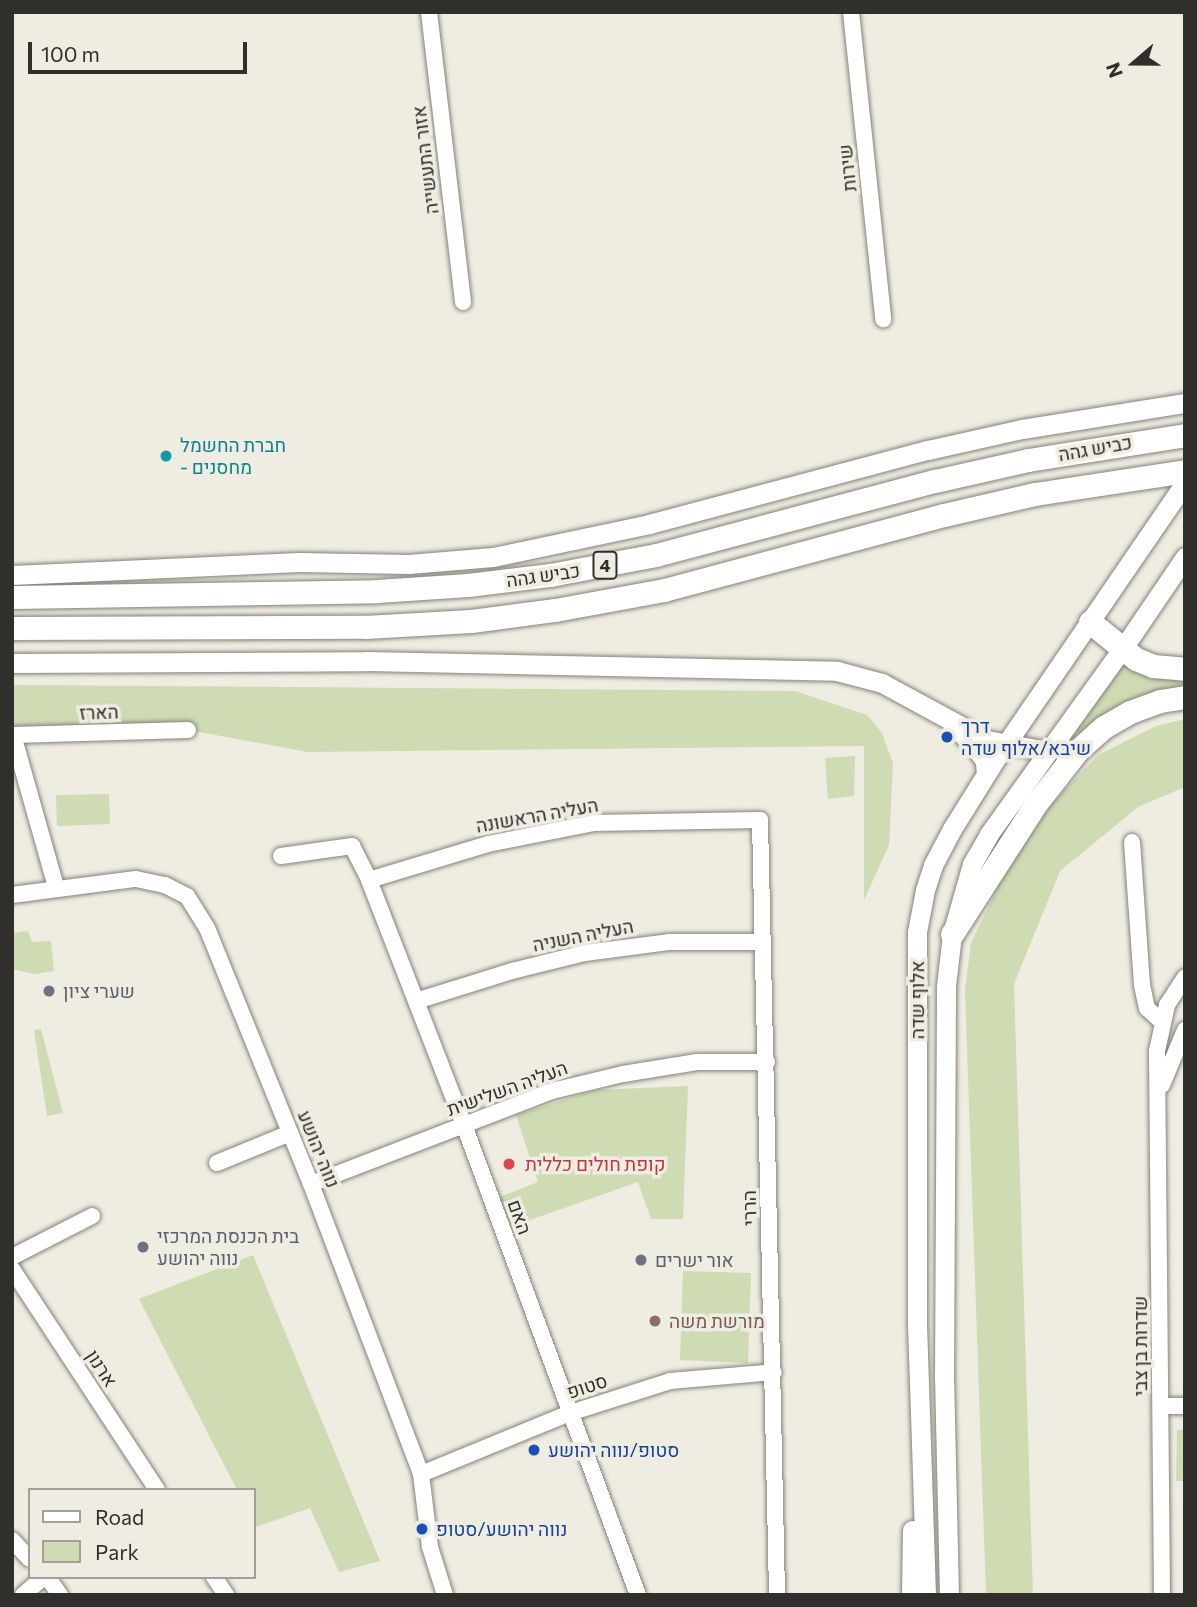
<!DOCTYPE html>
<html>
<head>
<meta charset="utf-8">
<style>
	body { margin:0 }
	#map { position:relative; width:1197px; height:1607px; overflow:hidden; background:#efece2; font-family:Commissioner,Heebo,sans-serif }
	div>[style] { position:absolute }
	.green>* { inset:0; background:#cedbb3 }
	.roads { filter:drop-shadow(0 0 2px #848279) drop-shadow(0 0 2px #848279) }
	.minor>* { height:16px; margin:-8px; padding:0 8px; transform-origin:8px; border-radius:8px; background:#fff }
	.major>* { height:19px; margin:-9.5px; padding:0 9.5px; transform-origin:9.5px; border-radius:9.5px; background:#fff }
	.highway>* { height:23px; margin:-11.5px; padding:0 11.5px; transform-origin:11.5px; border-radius:11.5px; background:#fff }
	.dots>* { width:19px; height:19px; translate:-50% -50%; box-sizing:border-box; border:4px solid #efece2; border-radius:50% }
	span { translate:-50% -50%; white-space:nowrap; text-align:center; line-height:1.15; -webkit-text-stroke:7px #efece2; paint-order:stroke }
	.shield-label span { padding:2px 5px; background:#efece2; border:2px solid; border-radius:5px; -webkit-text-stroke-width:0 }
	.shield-label { font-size:18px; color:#302f2b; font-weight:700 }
	.street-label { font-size:19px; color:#302f2b }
	.culture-label { font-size:19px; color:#0d838f }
	.left { translate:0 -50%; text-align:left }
	.transit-label { font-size:19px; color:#164399 }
	.worship-label { font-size:19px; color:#5b616d }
	.health-label { font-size:19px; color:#be3a42 }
	.education-label { font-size:19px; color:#785e54 }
	.frame { position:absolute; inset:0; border:14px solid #302f2b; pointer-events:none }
	.legend { position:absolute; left:28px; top:1488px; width:228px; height:91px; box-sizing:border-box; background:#efece2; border:2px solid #a3a099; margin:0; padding:9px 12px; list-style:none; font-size:21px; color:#302f2b }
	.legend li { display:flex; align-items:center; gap:14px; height:35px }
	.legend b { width:35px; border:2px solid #a3a099 }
	.north { position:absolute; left:1099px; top:28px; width:70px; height:70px; -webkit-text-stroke:5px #efece2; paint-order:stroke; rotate:250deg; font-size:19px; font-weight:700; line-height:28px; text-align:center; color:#302f2b }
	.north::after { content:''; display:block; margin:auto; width:24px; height:32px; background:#302f2b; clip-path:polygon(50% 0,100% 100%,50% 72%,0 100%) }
	.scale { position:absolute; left:28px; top:42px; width:219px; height:32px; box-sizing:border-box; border:4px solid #302f2b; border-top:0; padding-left:9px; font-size:21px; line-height:24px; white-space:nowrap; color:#302f2b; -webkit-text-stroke:5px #efece2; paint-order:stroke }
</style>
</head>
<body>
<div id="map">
	<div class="green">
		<i style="clip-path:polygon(1122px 661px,1185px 676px,1185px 691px,1082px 738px,1075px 727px)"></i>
		<i style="clip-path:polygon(12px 685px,795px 691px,867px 715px,882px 733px,893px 763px,889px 845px,864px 900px,864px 746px,308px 752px,188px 730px,12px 736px)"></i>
		<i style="clip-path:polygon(1185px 719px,1185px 787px,1138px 807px,1060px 871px,1014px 984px,1033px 1595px,986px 1595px,965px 990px,971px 943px,999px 884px,1039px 817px,1098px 755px,1156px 726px)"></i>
		<i style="clip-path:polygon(855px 756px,854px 796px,828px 799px,825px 758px)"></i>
		<i style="clip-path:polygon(109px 794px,110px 824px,57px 826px,56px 795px)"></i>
		<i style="clip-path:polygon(28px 931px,32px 942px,51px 941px,54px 971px,34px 974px,12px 969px,12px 933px)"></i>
		<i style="clip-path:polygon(41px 1029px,63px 1113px,47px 1116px,34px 1030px)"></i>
		<i style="clip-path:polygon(688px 1086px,683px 1219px,651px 1219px,638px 1182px,507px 1228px,497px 1198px,538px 1182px,516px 1115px,596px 1090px)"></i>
		<i style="clip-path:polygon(253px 1255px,380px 1561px,339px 1572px,310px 1508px,256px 1527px,254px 1490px,237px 1490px,139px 1299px)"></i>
		<i style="clip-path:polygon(683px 1271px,751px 1273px,748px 1363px,680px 1360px)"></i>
		<i style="clip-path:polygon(1177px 1430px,1185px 1430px,1185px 1481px,1176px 1481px)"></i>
	</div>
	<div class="roads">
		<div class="minor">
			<i style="left:429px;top:12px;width:292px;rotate:83.3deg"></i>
			<i style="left:851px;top:12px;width:309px;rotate:84deg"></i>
			<i style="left:12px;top:735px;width:176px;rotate:-1.6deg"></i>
			<i style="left:13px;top:735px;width:158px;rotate:74.2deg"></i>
			<i style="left:1132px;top:842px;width:143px;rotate:86deg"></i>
			<i style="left:1142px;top:985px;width:24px;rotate:78deg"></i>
			<i style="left:1147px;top:1008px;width:21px;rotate:43deg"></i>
			<i style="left:281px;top:856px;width:72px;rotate:-8deg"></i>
			<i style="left:352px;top:846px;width:38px;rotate:63deg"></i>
			<i style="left:369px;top:880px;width:263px;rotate:68.8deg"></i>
			<i style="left:464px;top:1125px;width:501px;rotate:69.68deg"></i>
			<i style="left:369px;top:880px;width:124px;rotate:-16.8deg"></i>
			<i style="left:488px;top:844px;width:107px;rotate:-11.3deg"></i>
			<i style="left:593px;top:823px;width:167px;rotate:-1deg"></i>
			<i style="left:760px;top:820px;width:775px;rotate:88.74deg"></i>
			<i style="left:12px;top:895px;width:125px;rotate:-7.4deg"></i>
			<i style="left:136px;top:879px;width:30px;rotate:12deg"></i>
			<i style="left:165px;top:885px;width:25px;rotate:27deg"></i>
			<i style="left:187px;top:896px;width:38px;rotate:58deg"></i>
			<i style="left:207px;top:928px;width:276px;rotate:67.9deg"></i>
			<i style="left:311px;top:1184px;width:310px;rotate:69.2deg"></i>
			<i style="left:421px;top:1474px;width:74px;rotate:83deg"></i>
			<i style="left:430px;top:1547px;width:50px;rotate:72.6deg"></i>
			<i style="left:416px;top:1001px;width:101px;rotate:-17.4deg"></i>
			<i style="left:512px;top:971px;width:75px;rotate:-13.9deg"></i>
			<i style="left:585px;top:953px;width:86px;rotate:-7.4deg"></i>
			<i style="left:670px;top:942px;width:92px"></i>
			<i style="left:1162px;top:1085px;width:60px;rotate:-67.3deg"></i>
			<i style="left:217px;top:1163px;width:79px;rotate:-22.3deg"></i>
			<i style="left:311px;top:1184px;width:258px;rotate:-21.1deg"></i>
			<i style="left:552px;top:1091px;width:73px;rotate:-13.5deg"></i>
			<i style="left:623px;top:1074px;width:75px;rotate:-9.2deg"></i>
			<i style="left:697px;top:1062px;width:70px"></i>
			<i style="left:12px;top:1257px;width:90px;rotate:-27.1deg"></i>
			<i style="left:12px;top:1269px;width:264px;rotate:56.7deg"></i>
			<i style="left:1161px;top:1406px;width:24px"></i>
			<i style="left:421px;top:1474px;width:161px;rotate:-22.3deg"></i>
			<i style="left:570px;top:1413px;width:105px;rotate:-17.7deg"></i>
			<i style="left:670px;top:1381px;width:104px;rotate:-4.9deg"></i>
			<i style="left:12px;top:1540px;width:26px;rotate:47deg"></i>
			<i style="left:47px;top:1577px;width:22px;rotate:54deg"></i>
			<i style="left:214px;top:1577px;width:22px;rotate:56deg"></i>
			<i style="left:23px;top:1595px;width:28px;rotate:-41deg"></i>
			<i style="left:1162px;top:1595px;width:544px;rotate:-90.53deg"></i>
			<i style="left:1157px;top:1051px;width:47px;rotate:-77.7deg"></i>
			<i style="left:1167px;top:1005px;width:33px;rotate:-57deg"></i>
		</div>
		<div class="major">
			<i style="left:12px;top:575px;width:287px;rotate:-2.6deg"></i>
			<i style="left:299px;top:562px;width:110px;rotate:1deg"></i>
			<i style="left:409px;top:564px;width:84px;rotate:-4.8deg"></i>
			<i style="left:493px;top:557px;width:159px;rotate:-11.9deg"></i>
			<i style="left:649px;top:524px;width:289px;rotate:-14.9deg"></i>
			<i style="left:928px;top:450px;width:96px;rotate:-12.6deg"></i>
			<i style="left:1022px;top:429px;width:165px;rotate:-9.1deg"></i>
			<i style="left:12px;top:663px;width:355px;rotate:-0.3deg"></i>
			<i style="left:367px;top:661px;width:470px;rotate:1.2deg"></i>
			<i style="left:837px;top:671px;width:47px;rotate:14.9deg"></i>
			<i style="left:882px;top:683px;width:119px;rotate:28.5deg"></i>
			<i style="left:987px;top:740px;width:61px;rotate:10.4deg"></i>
			<i style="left:959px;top:731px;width:28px;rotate:46deg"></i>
			<i style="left:978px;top:751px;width:12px;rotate:55deg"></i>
			<i style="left:985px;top:761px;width:13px;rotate:86deg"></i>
			<i style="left:911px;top:1595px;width:65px;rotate:-89.1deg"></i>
			<i style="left:926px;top:1595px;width:272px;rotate:-91.9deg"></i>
			<i style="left:917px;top:1323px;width:391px;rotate:-90deg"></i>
			<i style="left:917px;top:932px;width:43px;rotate:-79.2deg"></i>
			<i style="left:925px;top:890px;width:26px;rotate:-72deg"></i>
			<i style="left:933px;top:865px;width:41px;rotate:-62.2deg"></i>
			<i style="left:952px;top:829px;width:81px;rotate:-58.1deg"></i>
			<i style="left:995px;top:760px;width:336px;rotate:-55.6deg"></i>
			<i style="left:949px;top:1595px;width:216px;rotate:-91.3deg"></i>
			<i style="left:944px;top:1379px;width:393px;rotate:-89.7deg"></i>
			<i style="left:946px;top:986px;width:52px;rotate:-83.4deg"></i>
			<i style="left:952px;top:934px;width:73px;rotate:-74.1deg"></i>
			<i style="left:972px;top:864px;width:34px;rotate:-60deg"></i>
			<i style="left:989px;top:834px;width:249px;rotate:-54.3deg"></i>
			<i style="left:1134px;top:632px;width:91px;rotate:-55.8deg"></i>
		</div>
		<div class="highway">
			<i style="left:12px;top:597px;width:365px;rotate:-0.9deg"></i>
			<i style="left:377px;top:591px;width:91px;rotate:-3.8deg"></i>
			<i style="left:468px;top:585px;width:83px;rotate:-7deg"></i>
			<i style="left:550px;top:575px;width:108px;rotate:-10.7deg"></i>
			<i style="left:656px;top:555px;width:289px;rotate:-14.9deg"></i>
			<i style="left:935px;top:481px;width:95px;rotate:-12.7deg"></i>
			<i style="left:1028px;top:460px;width:159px;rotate:-9deg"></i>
			<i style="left:1090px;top:622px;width:59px;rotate:38.8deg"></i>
			<i style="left:1136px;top:659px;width:18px;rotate:22deg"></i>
			<i style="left:1153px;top:666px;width:32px;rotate:5deg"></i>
			<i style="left:12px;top:628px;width:353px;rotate:-0.2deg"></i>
			<i style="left:365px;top:627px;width:106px;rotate:-3.2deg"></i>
			<i style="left:471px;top:621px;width:85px;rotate:-7.5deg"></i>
			<i style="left:555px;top:610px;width:111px;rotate:-10.4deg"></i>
			<i style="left:664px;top:590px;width:290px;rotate:-15deg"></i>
			<i style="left:944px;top:515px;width:93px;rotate:-13deg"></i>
			<i style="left:1035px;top:494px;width:152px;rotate:-8.7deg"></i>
			<i style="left:952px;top:934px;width:153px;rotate:-57.2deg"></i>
			<i style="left:1035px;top:805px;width:68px;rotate:-52.1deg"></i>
			<i style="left:1077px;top:751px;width:36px;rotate:-42deg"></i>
			<i style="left:1104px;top:727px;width:30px;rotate:-30deg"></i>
			<i style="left:1130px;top:712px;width:32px;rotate:-20deg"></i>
			<i style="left:1160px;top:701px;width:25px;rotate:-9deg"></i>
		</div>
	</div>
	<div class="dots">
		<i style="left:166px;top:456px;background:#0f9aa8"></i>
		<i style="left:947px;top:737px;background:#1a4fb4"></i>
		<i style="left:49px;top:991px;background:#6b7280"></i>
		<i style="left:509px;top:1164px;background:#e0444e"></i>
		<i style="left:143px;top:1247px;background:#6b7280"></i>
		<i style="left:641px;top:1260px;background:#6b7280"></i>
		<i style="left:655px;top:1321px;background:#8d6e63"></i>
		<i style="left:534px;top:1450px;background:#1a4fb4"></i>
		<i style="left:422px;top:1529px;background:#1a4fb4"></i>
	</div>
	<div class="shield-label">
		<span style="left:605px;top:565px">4</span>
	</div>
	<div class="street-label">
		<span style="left:425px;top:160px;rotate:-97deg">אזור התעשייה</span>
		<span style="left:847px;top:168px;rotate:-96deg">שירות</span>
		<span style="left:1095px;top:448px;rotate:-10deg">כביש גהה</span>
		<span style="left:543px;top:575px;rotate:-8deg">כביש גהה</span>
		<span style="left:99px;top:712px;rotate:-2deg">הארז</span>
		<span style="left:537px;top:815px;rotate:-10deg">העליה הראשונה</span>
		<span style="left:583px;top:935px;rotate:-11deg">העליה השניה</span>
		<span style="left:917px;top:1000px;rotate:-90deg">אלוף שדה</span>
		<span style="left:507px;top:1088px;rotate:-20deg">העליה השלישית</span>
		<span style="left:319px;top:1149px;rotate:68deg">נווה יהושע</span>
		<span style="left:749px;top:1208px;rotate:-91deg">הררי</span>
		<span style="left:520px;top:1217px;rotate:70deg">האם</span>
		<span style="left:1140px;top:1346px;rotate:-90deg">שדרות בן צבי</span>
		<span style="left:102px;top:1368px;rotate:57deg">ארנון</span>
		<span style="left:587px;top:1386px;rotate:-18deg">סטופ</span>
	</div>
	<div class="culture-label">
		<span class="left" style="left:180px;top:456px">חברת החשמל<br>- מחסנים</span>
	</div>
	<div class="transit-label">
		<span class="left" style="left:961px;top:737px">דרך<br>שיבא/אלוף שדה</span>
		<span class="left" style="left:548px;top:1450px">סטופ/נווה יהושע</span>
		<span class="left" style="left:436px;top:1529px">נווה יהושע/סטופ</span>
	</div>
	<div class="worship-label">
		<span class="left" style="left:63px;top:991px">שערי ציון</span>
		<span class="left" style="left:157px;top:1247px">בית הכנסת המרכזי<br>נווה יהושע</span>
		<span class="left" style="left:655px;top:1260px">אור ישרים</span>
	</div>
	<div class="health-label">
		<span class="left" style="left:525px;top:1164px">קופת חולים כללית</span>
	</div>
	<div class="education-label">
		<span class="left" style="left:669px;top:1321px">מורשת משה</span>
	</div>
	<div class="frame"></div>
	<ul class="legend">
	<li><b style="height:9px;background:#fff"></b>Road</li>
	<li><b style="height:19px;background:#cedbb3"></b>Park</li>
	</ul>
	<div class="north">N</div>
	<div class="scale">100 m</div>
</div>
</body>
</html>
